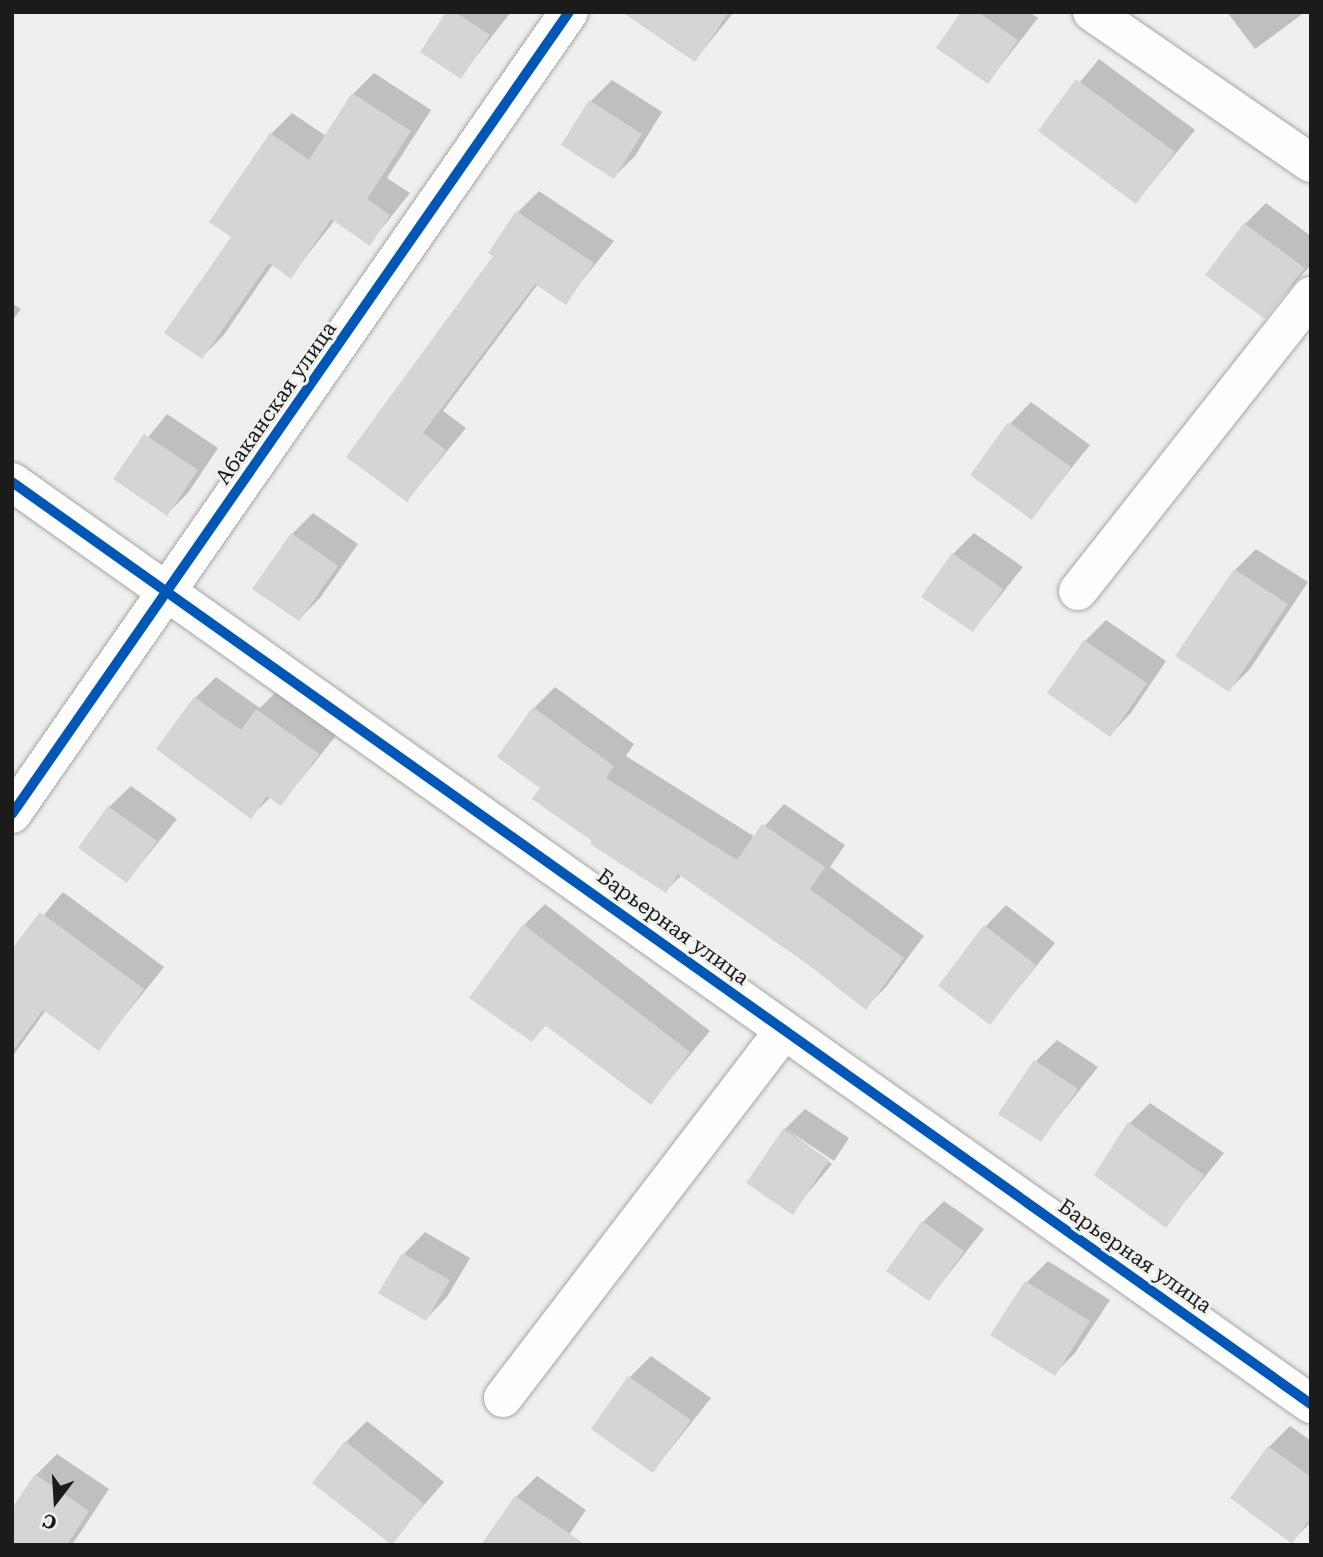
<!DOCTYPE html>
<html>
<head>
<meta charset="utf-8">
<style>
	body { margin:0 }
	#map { position:relative; width:1323px; height:1557px; overflow:hidden; background:#eff0ee; font-family:"Roboto Serif",serif }
	div>[style] { position:absolute }
	.shadow>* { inset:0; background:#0003 }
	.building>* { inset:0; background:#d4d6d5 }
	.roads { filter:drop-shadow(0 0 2px #a6a7a5) drop-shadow(0 0 2px #a6a7a5) }
	.minor>* { height:38px; margin:-19px; padding:0 19px; transform-origin:19px; border-radius:19px; background:#fdfdfc }
	.cycleway>* { height:10px; margin:-5px; padding:0 5px; transform-origin:5px; border-radius:5px; background:#0057b8 }
	span { translate:-50% -50%; white-space:nowrap; text-align:center; line-height:1.15; -webkit-text-stroke:6px #eef1ed; paint-order:stroke }
	.street-label { font-size:21px; color:#1b1c1a }
	.frame { position:absolute; inset:0; border:14px solid #1b1c1a; pointer-events:none }
	.north { position:absolute; left:21px; top:1466px; width:70px; height:70px; -webkit-text-stroke:5px #eef1ed; paint-order:stroke; rotate:197deg; font-size:19px; font-weight:700; line-height:28px; text-align:center; color:#1b1c1a }
	.north::after { content:''; display:block; margin:auto; width:24px; height:32px; background:#1b1c1a; clip-path:polygon(50% 0,100% 100%,50% 72%,0 100%) }
</style>
</head>
<body>
<div id="map">
	<div class="shadow">
		<i style="clip-path:polygon(448px 12px,511px 12px,460px 77px)"></i>
		<i style="clip-path:polygon(647px 12px,734px 12px,695px 60px)"></i>
		<i style="clip-path:polygon(963px 12px,1029px 12px,1038px 18px,988px 82px)"></i>
		<i style="clip-path:polygon(1227px 12px,1305px 12px,1255px 49px)"></i>
		<i style="clip-path:polygon(1099px 59px,1195px 130px,1136px 202px,1040px 131px)"></i>
		<i style="clip-path:polygon(374px 73px,431px 110px,387px 178px,410px 193px,370px 243px,335px 220px,291px 276px,273px 264px,223px 336px,202px 357px,233px 237px,271px 134px,292px 113px,326px 136px,353px 94px)"></i>
		<i style="clip-path:polygon(612px 80px,662px 112px,635px 156px,614px 177px,591px 101px)"></i>
		<i style="clip-path:polygon(539px 191px,614px 241px,565px 302px,538px 284px,443px 411px,466px 428px,407px 500px,348px 456px,495px 255px,491px 253px,518px 212px)"></i>
		<i style="clip-path:polygon(1266px 203px,1311px 236px,1311px 265px,1264px 317px,1245px 224px)"></i>
		<i style="clip-path:polygon(12px 303px,21px 309px,12px 321px)"></i>
		<i style="clip-path:polygon(1031px 402px,1090px 445px,1032px 517px,1010px 424px)"></i>
		<i style="clip-path:polygon(167px 414px,218px 448px,188px 493px,167px 514px,115px 478px)"></i>
		<i style="clip-path:polygon(313px 513px,358px 544px,320px 598px,299px 619px,292px 534px)"></i>
		<i style="clip-path:polygon(974px 533px,1023px 567px,973px 630px,953px 554px)"></i>
		<i style="clip-path:polygon(1256px 549px,1308px 582px,1250px 669px,1229px 690px,1177px 655px,1235px 570px)"></i>
		<i style="clip-path:polygon(1106px 620px,1166px 661px,1131px 713px,1110px 735px,1085px 641px)"></i>
		<i style="clip-path:polygon(216px 677px,260px 708px,279px 689px,339px 732px,281px 804px,271px 797px,251px 816px,195px 698px)"></i>
		<i style="clip-path:polygon(555px 687px,634px 744px,626px 756px,755px 837px,784px 804px,845px 845px,830px 867px,924px 936px,886px 987px,865px 1008px,807px 961px,682px 875px,666px 890px,594px 840px,542px 788px,534px 708px)"></i>
		<i style="clip-path:polygon(131px 786px,177px 819px,127px 881px,109px 807px)"></i>
		<i style="clip-path:polygon(63px 892px,164px 967px,98px 1049px,46px 1010px,12px 1057px,12px 953px)"></i>
		<i style="clip-path:polygon(545px 904px,710px 1031px,651px 1102px,547px 1024px,532px 1040px,524px 925px)"></i>
		<i style="clip-path:polygon(1006px 905px,1055px 943px,990px 1023px,985px 927px)"></i>
		<i style="clip-path:polygon(1057px 1040px,1098px 1067px,1040px 1140px,1000px 1113px,1036px 1061px)"></i>
		<i style="clip-path:polygon(1150px 1103px,1224px 1153px,1166px 1225px,1129px 1124px)"></i>
		<i style="clip-path:polygon(805px 1109px,849px 1138px,834px 1161px,786px 1129px,832px 1164px,792px 1212px,784px 1130px)"></i>
		<i style="clip-path:polygon(944px 1201px,984px 1229px,929px 1299px,923px 1222px)"></i>
		<i style="clip-path:polygon(425px 1232px,470px 1258px,447px 1297px,426px 1319px,381px 1292px,404px 1254px)"></i>
		<i style="clip-path:polygon(1048px 1261px,1110px 1300px,1075px 1353px,1054px 1374px,993px 1335px,1027px 1282px)"></i>
		<i style="clip-path:polygon(651px 1356px,711px 1398px,653px 1471px,630px 1377px)"></i>
		<i style="clip-path:polygon(367px 1421px,444px 1482px,392px 1542px,346px 1442px)"></i>
		<i style="clip-path:polygon(1290px 1426px,1311px 1441px,1311px 1522px,1292px 1541px,1269px 1447px)"></i>
		<i style="clip-path:polygon(57px 1454px,109px 1489px,72px 1545px,12px 1545px,36px 1475px)"></i>
		<i style="clip-path:polygon(537px 1476px,586px 1510px,562px 1545px,483px 1545px,516px 1497px)"></i>
	</div>
	<div class="building">
		<i style="clip-path:polygon(446px 12px,455px 12px,490px 35px,461px 79px,420px 52px)"></i>
		<i style="clip-path:polygon(622px 12px,729px 12px,695px 62px)"></i>
		<i style="clip-path:polygon(961px 12px,978px 12px,1018px 40px,988px 84px,936px 48px)"></i>
		<i style="clip-path:polygon(1076px 79px,1175px 152px,1136px 204px,1038px 131px)"></i>
		<i style="clip-path:polygon(352px 93px,411px 131px,367px 199px,390px 215px,370px 246px,331px 219px,291px 279px,269px 263px,202px 359px,164px 333px,231px 237px,209px 222px,270px 133px,309px 160px)"></i>
		<i style="clip-path:polygon(589px 100px,642px 134px,614px 179px,561px 145px)"></i>
		<i style="clip-path:polygon(516px 211px,594px 263px,566px 305px,535px 284px,423px 433px,446px 450px,407px 502px,346px 457px,493px 256px,488px 253px)"></i>
		<i style="clip-path:polygon(1244px 223px,1305px 268px,1265px 319px,1205px 275px)"></i>
		<i style="clip-path:polygon(1008px 422px,1071px 467px,1032px 520px,970px 475px)"></i>
		<i style="clip-path:polygon(144px 434px,198px 470px,167px 516px,113px 479px)"></i>
		<i style="clip-path:polygon(291px 533px,338px 566px,299px 621px,252px 589px)"></i>
		<i style="clip-path:polygon(952px 553px,1003px 589px,973px 632px,921px 597px)"></i>
		<i style="clip-path:polygon(1234px 569px,1288px 604px,1229px 692px,1175px 656px)"></i>
		<i style="clip-path:polygon(1084px 640px,1147px 683px,1110px 737px,1047px 693px)"></i>
		<i style="clip-path:polygon(194px 697px,241px 730px,256px 709px,319px 754px,281px 806px,267px 796px,251px 819px,156px 749px)"></i>
		<i style="clip-path:polygon(533px 707px,614px 766px,606px 778px,737px 860px,762px 824px,825px 867px,810px 889px,904px 958px,866px 1010px,806px 963px,678px 874px,666px 893px,590px 844px,592px 841px,532px 799px,540px 788px,497px 757px)"></i>
		<i style="clip-path:polygon(108px 806px,157px 841px,127px 883px,78px 848px)"></i>
		<i style="clip-path:polygon(40px 912px,144px 989px,99px 1051px,43px 1010px,12px 1052px,12px 949px)"></i>
		<i style="clip-path:polygon(523px 924px,690px 1052px,651px 1105px,545px 1025px,532px 1042px,469px 998px)"></i>
		<i style="clip-path:polygon(984px 925px,1036px 965px,990px 1025px,938px 986px)"></i>
		<i style="clip-path:polygon(1034px 1060px,1078px 1089px,1041px 1142px,998px 1114px)"></i>
		<i style="clip-path:polygon(1128px 1122px,1204px 1175px,1166px 1228px,1094px 1175px)"></i>
		<i style="clip-path:polygon(783px 1129px,829px 1160px,793px 1215px,746px 1183px)"></i>
		<i style="clip-path:polygon(922px 1221px,964px 1251px,929px 1301px,886px 1271px)"></i>
		<i style="clip-path:polygon(402px 1253px,450px 1280px,426px 1321px,378px 1293px)"></i>
		<i style="clip-path:polygon(1025px 1281px,1090px 1321px,1055px 1376px,990px 1335px)"></i>
		<i style="clip-path:polygon(628px 1376px,691px 1420px,653px 1473px,591px 1429px)"></i>
		<i style="clip-path:polygon(345px 1441px,424px 1504px,392px 1545px,312px 1483px)"></i>
		<i style="clip-path:polygon(1268px 1446px,1311px 1477px,1311px 1517px,1292px 1544px,1230px 1498px)"></i>
		<i style="clip-path:polygon(35px 1474px,89px 1511px,67px 1545px,12px 1545px,12px 1508px)"></i>
		<i style="clip-path:polygon(515px 1496px,586px 1545px,481px 1545px)"></i>
	</div>
	<div class="roads">
		<div class="minor">
			<i style="left:1092px;top:12px;width:266px;rotate:34.6deg"></i>
			<i style="left:12px;top:482px;width:1593px;rotate:35.37deg"></i>
			<i style="left:1078px;top:591px;width:376px;rotate:-51.7deg"></i>
			<i style="left:12px;top:814px;width:976px;rotate:-55.22deg"></i>
			<i style="left:503px;top:1398px;width:462px;rotate:-52.6deg"></i>
		</div>
	</div>
	<div class="cycleway">
		<i style="left:12px;top:482px;width:1593px;rotate:35.37deg"></i>
		<i style="left:12px;top:814px;width:976px;rotate:-55.22deg"></i>
	</div>
	<div class="street-label">
		<span style="left:276px;top:403px;rotate:-55deg">Абаканская улица</span>
		<span style="left:673px;top:927px;rotate:36deg">Барьерная улица</span>
		<span style="left:1135px;top:1256px;rotate:35deg">Барьерная улица</span>
	</div>
	<div class="frame"></div>
	<div class="north">С</div>
</div>
</body>
</html>
